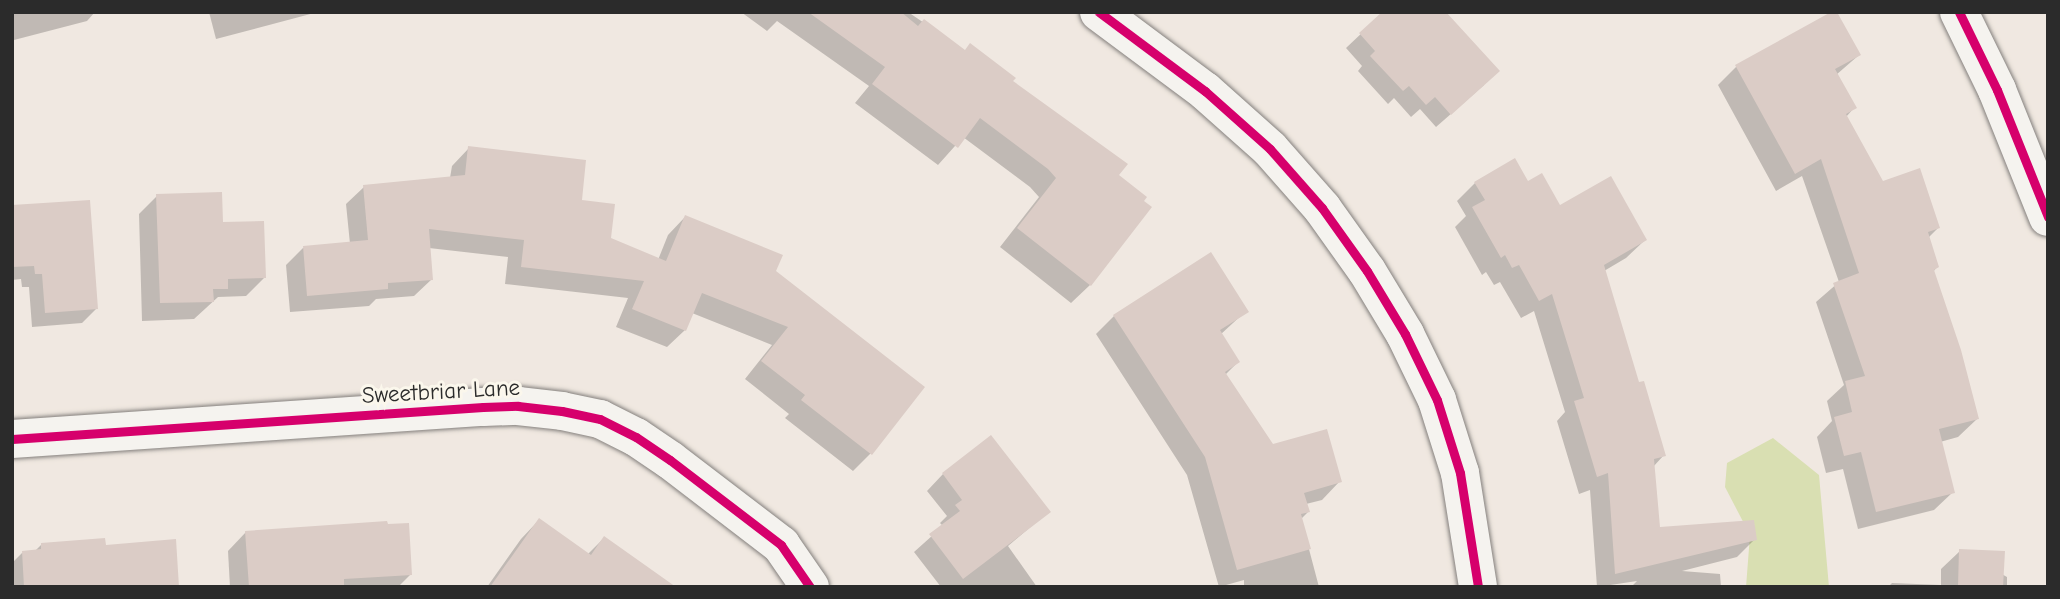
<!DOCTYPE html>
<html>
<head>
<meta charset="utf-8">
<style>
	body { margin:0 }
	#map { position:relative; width:2060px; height:599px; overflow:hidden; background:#f0e8e1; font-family:"Comic Neue",sans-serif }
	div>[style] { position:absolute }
	.green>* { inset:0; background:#d9dfb2 }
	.shadow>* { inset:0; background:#0003 }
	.building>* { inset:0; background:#dbccc6 }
	.roads { filter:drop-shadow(0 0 2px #84807d) drop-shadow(0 0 2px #84807d) }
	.minor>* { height:38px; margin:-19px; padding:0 19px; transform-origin:19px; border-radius:19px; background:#f5f3ef }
	.cycleway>* { height:9px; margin:-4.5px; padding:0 4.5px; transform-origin:4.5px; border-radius:4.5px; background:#d6006c }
	span { translate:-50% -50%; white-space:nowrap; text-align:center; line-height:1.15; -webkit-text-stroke:6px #fbf7ec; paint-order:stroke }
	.street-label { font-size:23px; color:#2b2b2b }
	.frame { position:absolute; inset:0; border:14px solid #2b2b2b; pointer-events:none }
</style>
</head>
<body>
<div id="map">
	<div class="green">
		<i style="clip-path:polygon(1773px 438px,1819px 475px,1829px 587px,1746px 587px,1750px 535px,1725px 487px,1727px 463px)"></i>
	</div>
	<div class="shadow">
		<i style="clip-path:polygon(12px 12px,95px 12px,87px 21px,14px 40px)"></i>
		<i style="clip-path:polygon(209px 12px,318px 12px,216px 39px)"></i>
		<i style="clip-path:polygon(741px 12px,908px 12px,1011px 82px,1149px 207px,1090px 285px,1071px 303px,1000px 247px,1039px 197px,1030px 187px,963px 137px,938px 165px,855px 103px,869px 86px,777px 21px,767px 31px)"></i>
		<i style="clip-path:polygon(1384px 12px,1484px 85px,1436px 127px,1420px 109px,1411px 117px,1394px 98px,1388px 104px,1358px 71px,1362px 66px,1346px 48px)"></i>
		<i style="clip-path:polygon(1834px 12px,1859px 55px,1836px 75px,1854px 108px,1846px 117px,1882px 183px,1938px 228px,1928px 238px,1937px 267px,1933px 272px,1977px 419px,1958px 437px,1940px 442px,1953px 492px,1934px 510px,1858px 529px,1843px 469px,1826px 473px,1817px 437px,1832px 421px,1827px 401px,1844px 385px,1816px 302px,1839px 282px,1802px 176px,1776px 191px,1718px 85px,1736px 67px)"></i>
		<i style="clip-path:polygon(469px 148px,580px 202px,609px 240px,658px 260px,668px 235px,685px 217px,774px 272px,871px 453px,853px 471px,785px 418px,789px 414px,745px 379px,772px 345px,692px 313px,685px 330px,667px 347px,616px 327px,628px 298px,505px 284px,508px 257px,429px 248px,432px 279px,414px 296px,376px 299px,369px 306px,290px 312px,286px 265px,303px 248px,350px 244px,346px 204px,364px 187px,450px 178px,452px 166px)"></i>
		<i style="clip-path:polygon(1475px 183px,1527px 183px,1559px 207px,1645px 240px,1626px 258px,1604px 271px,1638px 384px,1664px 455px,1653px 467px,1658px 528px,1755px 539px,1737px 557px,1682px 571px,1720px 574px,1721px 587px,1631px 587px,1637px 581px,1597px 587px,1590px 490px,1579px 494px,1557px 421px,1565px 412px,1534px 311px,1521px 318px,1500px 282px,1494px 285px,1486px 272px,1482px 275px,1455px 227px,1466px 216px,1457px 201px)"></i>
		<i style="clip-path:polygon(157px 196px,221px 224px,264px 278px,246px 296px,218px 297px,194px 319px,142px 321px,139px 214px)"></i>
		<i style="clip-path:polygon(12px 207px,96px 309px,82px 323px,32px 327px,29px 287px,22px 287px,21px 279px,12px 280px)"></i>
		<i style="clip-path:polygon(1246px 311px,1220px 335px,1238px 362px,1225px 375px,1272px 446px,1340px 481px,1322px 500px,1306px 504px,1308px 512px,1301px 519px,1319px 587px,1244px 587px,1244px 580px,1219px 587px,1187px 475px,1096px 334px,1114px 316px)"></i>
		<i style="clip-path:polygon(943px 474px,1048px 512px,1008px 546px,1037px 587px,941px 587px,914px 552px,943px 526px,940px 523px,947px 516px,927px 491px)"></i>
		<i style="clip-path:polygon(539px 520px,587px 555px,604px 538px,637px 587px,487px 587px,521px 539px)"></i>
		<i style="clip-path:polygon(246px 532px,411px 574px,398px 587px,230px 587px,228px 551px)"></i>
		<i style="clip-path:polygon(42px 544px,105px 546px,177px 587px,12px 587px,12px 563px,22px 553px,34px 552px)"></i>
		<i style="clip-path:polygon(1960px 551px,2007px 577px,2007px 587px,1888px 587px,1892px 583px,1941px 585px,1941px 569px)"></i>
	</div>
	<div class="building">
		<i style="clip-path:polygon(808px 12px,901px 12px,918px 26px,924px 19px,965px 50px,970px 43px,1016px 78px,1013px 81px,1128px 164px,1119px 175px,1147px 197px,1144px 201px,1152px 207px,1091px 286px,1017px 228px,1056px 178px,1048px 169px,980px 118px,958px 148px,872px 84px,885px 67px)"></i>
		<i style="clip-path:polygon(1382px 12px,1446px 12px,1500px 71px,1451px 115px,1435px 97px,1426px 105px,1409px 86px,1403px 91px,1370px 56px,1375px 51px,1359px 33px)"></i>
		<i style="clip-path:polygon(1831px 12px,1837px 12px,1861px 55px,1835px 69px,1857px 108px,1846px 114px,1883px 181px,1920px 168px,1940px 228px,1928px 232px,1939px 267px,1934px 270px,1961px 350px,1979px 419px,1939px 429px,1955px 493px,1876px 512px,1861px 452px,1844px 456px,1834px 417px,1852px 412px,1845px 381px,1865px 376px,1833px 283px,1859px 273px,1821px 159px,1795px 174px,1735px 65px)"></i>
		<i style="clip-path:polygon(468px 146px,586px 160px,582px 200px,615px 204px,611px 238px,666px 261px,685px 215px,783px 255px,776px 271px,925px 387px,872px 455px,801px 400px,805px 395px,761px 361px,788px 327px,702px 293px,686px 331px,632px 309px,644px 281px,521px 267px,524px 240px,429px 229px,433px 280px,388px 283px,388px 289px,307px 296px,303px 246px,368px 240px,363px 185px,465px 175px)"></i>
		<i style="clip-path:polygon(1515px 158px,1528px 181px,1542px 173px,1560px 205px,1611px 176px,1647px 240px,1604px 265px,1639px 382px,1644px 381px,1666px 456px,1654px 459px,1660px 527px,1754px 520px,1757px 540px,1615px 574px,1608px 473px,1597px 477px,1574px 401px,1584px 398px,1552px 294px,1539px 301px,1519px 265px,1512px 268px,1505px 255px,1501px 258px,1472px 207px,1485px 200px,1474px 182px)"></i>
		<i style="clip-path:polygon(222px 192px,223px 222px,264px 221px,266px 278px,228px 279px,228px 289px,213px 289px,214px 302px,160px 303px,156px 194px)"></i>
		<i style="clip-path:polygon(90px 200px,98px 309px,45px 313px,42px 274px,35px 274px,34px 266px,12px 267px,12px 205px)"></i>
		<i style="clip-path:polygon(1211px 252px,1249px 312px,1220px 330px,1240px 362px,1225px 372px,1273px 444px,1327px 429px,1342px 482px,1304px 493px,1310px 512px,1301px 514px,1311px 549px,1237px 570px,1205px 457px,1113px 315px)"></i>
		<i style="clip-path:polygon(991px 435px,1051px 512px,963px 579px,929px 534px,960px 511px,955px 505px,962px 500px,942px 473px)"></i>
		<i style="clip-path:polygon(539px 518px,591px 555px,604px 536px,676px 587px,490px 587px)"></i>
		<i style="clip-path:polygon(387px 521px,388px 524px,409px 523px,412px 575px,344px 579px,344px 587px,249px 587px,245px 531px)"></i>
		<i style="clip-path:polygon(105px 538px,106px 545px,176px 539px,179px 587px,24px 587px,22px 551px,41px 549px,41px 543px)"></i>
		<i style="clip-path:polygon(1959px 549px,2005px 551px,2003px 587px,1958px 587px)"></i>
	</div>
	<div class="roads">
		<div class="minor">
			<i style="left:1099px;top:12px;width:132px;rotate:36.7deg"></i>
			<i style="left:1205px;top:91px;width:87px;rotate:41.7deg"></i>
			<i style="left:1270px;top:149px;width:79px;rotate:48.6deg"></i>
			<i style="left:1322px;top:208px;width:77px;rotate:54.5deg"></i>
			<i style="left:1367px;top:271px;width:74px;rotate:58.9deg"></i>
			<i style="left:1405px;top:334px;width:73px;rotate:64.1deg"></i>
			<i style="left:1437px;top:400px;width:77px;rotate:72.5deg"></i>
			<i style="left:1460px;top:473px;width:115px;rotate:81deg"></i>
			<i style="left:1959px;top:12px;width:87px;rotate:64deg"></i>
			<i style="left:1997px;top:90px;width:137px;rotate:68.1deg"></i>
			<i style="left:12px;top:439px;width:472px;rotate:-3.9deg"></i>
			<i style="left:483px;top:407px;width:35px;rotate:-2deg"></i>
			<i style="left:518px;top:406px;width:44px;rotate:6.5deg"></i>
			<i style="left:562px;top:411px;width:39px;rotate:12deg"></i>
			<i style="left:600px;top:419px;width:40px;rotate:26.6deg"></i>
			<i style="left:636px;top:437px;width:41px;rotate:34.1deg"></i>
			<i style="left:670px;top:460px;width:140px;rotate:37.4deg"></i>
			<i style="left:781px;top:545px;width:51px;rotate:55.4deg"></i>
		</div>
	</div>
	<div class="cycleway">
		<i style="left:1099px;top:12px;width:132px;rotate:36.7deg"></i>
		<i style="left:1205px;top:91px;width:87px;rotate:41.7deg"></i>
		<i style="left:1270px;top:149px;width:79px;rotate:48.6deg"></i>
		<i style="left:1322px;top:208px;width:77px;rotate:54.5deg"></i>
		<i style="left:1367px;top:271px;width:74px;rotate:58.9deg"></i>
		<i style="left:1405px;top:334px;width:73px;rotate:64.1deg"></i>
		<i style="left:1437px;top:400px;width:77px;rotate:72.5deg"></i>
		<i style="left:1460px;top:473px;width:115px;rotate:81deg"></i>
		<i style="left:1959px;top:12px;width:87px;rotate:64deg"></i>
		<i style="left:1997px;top:90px;width:137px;rotate:68.1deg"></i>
		<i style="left:12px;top:439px;width:472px;rotate:-3.9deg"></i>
		<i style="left:483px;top:407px;width:35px;rotate:-2deg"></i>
		<i style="left:518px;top:406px;width:44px;rotate:6.5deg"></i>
		<i style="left:562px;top:411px;width:39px;rotate:12deg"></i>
		<i style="left:600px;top:419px;width:40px;rotate:26.6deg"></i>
		<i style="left:636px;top:437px;width:41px;rotate:34.1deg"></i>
		<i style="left:670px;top:460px;width:140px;rotate:37.4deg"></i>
		<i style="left:781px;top:545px;width:51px;rotate:55.4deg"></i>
	</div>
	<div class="street-label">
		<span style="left:441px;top:392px;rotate:-3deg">Sweetbriar Lane</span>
	</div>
	<div class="frame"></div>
</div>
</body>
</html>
